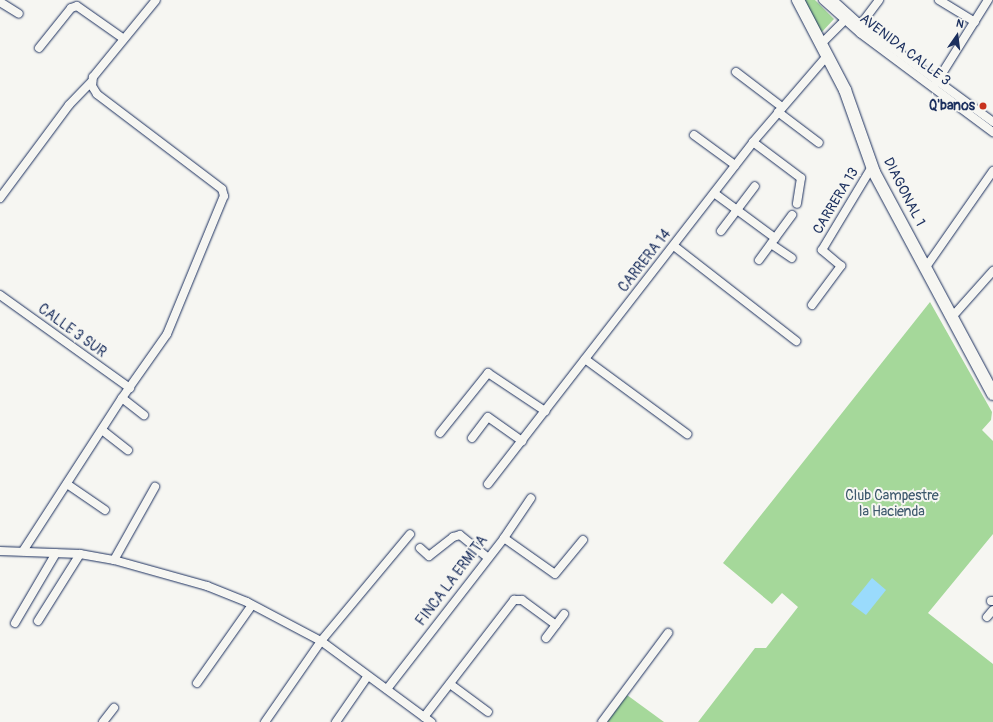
<!DOCTYPE html>
<html>
<head>
<meta charset="utf-8">
<style>
	body { margin:0 }
	#map { position:relative; width:993px; height:722px; overflow:hidden; background:#f6f6f2; font-family:Pangolin,sans-serif }
	div>[style] { position:absolute }
	.green>* { inset:0; background:#a5d89a }
	.water>* { inset:0; background:#9adbfc }
	.roads { filter:drop-shadow(0 0 1px #1b2f5e) drop-shadow(0 0 1px #1b2f5e) }
	.street>* { height:8px; margin:-4px; padding:0 4px; transform-origin:4px; border-radius:4px; background:#f6f6f2 }
	.secondary>* { height:12px; margin:-6px; padding:0 6px; transform-origin:6px; border-radius:6px; background:#f6f6f2 }
	.dots>* { width:11px; height:11px; translate:-50% -50%; box-sizing:border-box; border:2px solid #f6f6f2; border-radius:50% }
	span { translate:-50% -50%; white-space:nowrap; text-align:center; line-height:1.15; -webkit-text-stroke:4px #f6f6f2; paint-order:stroke }
	.street-label { font-size:14px; color:#1b2f5e }
	.poi-label { font-size:14px; color:#1b2f5e; font-weight:700 }
	.right { translate:-100% -50%; text-align:right }
	.park-label { font-size:14px; color:#3e596d }
	.north { position:absolute; left:937px; top:16px; width:40px; height:40px; -webkit-text-stroke:3px #f6f6f2; paint-order:stroke; rotate:14deg; font-size:11px; font-weight:700; line-height:16px; text-align:center; color:#1b2f5e }
	.north::after { content:''; display:block; margin:auto; width:14px; height:18px; background:#1b2f5e; clip-path:polygon(50% 0,100% 100%,50% 72%,0 100%) }
</style>
</head>
<body>
<div id="map">
	<div class="green">
		<i style="clip-path:polygon(804px 0,815px 0,834px 19px,821px 33px)"></i>
		<i style="clip-path:polygon(930px 302px,992px 412px,991px 420px,982px 430px,993px 441px,993px 534px,928px 613px,993px 664px,993px 722px,698px 722px,755px 648px,766px 648px,798px 607px,782px 593px,772px 604px,723px 563px)"></i>
		<i style="clip-path:polygon(627px 695px,664px 722px,607px 722px)"></i>
	</div>
	<div class="water">
		<i style="clip-path:polygon(872px 578px,886px 590px,866px 615px,851px 604px)"></i>
	</div>
	<div class="roads">
		<div class="street">
			<i style="left:823px;top:0;width:50px;rotate:41.7deg"></i>
			<i style="left:860px;top:33px;width:166px;rotate:36.7deg"></i>
			<i style="left:833px;top:0;width:38px;rotate:42deg"></i>
			<i style="left:861px;top:25px;width:164px;rotate:36.3deg"></i>
			<i style="left:939px;top:0;width:42px;rotate:31.4deg"></i>
			<i style="left:0;top:2px;width:22px;rotate:32deg"></i>
			<i style="left:858px;top:28px;width:35px;rotate:-53deg"></i>
			<i style="left:820px;top:45px;width:40px;rotate:-45deg"></i>
			<i style="left:39px;top:48px;width:51px;rotate:-51.3deg"></i>
			<i style="left:71px;top:8px;width:6px;rotate:-18deg"></i>
			<i style="left:77px;top:6px;width:57px;rotate:35.1deg"></i>
			<i style="left:736px;top:72px;width:58px;rotate:37.3deg"></i>
			<i style="left:936px;top:83px;width:98px;rotate:-57.9deg"></i>
			<i style="left:778px;top:112px;width:51px;rotate:37.1deg"></i>
			<i style="left:694px;top:135px;width:51px;rotate:36.2deg"></i>
			<i style="left:753px;top:142px;width:60px;rotate:36.9deg"></i>
			<i style="left:801px;top:178px;width:26px;rotate:99deg"></i>
			<i style="left:714px;top:193px;width:76px;rotate:36.4deg"></i>
			<i style="left:0;top:198px;width:116px;rotate:-53.4deg"></i>
			<i style="left:69px;top:105px;width:33px;rotate:-46deg"></i>
			<i style="left:721px;top:231px;width:56px;rotate:-52.9deg"></i>
			<i style="left:771px;top:244px;width:25px;rotate:34deg"></i>
			<i style="left:674px;top:246px;width:155px;rotate:37.9deg"></i>
			<i style="left:759px;top:260px;width:56px;rotate:-53.7deg"></i>
			<i style="left:926px;top:267px;width:117px;rotate:-55.1deg"></i>
			<i style="left:0;top:295px;width:160px;rotate:35.6deg"></i>
			<i style="left:812px;top:305px;width:49px;rotate:-53.4deg"></i>
			<i style="left:841px;top:266px;width:25px;rotate:-140deg"></i>
			<i style="left:822px;top:250px;width:99px;rotate:-59deg"></i>
			<i style="left:952px;top:317px;width:62px;rotate:-48.3deg"></i>
			<i style="left:585px;top:359px;width:127px;rotate:36.3deg"></i>
			<i style="left:122px;top:398px;width:28px;rotate:38deg"></i>
			<i style="left:102px;top:430px;width:33px;rotate:38deg"></i>
			<i style="left:440px;top:433px;width:77px;rotate:-51.3deg"></i>
			<i style="left:488px;top:373px;width:69px;rotate:33.7deg"></i>
			<i style="left:472px;top:438px;width:26px;rotate:-53deg"></i>
			<i style="left:488px;top:417px;width:42px;rotate:35.2deg"></i>
			<i style="left:67px;top:484px;width:46px;rotate:34.4deg"></i>
			<i style="left:488px;top:484px;width:433px;rotate:-52.2deg"></i>
			<i style="left:753px;top:142px;width:112px;rotate:-49.3deg"></i>
			<i style="left:504px;top:538px;width:62px;rotate:35.2deg"></i>
			<i style="left:555px;top:574px;width:44px;rotate:-50.5deg"></i>
			<i style="left:420px;top:548px;width:12px;rotate:42deg"></i>
			<i style="left:429px;top:556px;width:31px;rotate:-38deg"></i>
			<i style="left:453px;top:537px;width:7px;rotate:-16deg"></i>
			<i style="left:460px;top:535px;width:35px;rotate:39deg"></i>
			<i style="left:0;top:551px;width:80px;rotate:2.1deg"></i>
			<i style="left:80px;top:554px;width:35px;rotate:10deg"></i>
			<i style="left:114px;top:560px;width:97px;rotate:15.6deg"></i>
			<i style="left:207px;top:586px;width:43px;rotate:21.8deg"></i>
			<i style="left:247px;top:602px;width:84px;rotate:27.8deg"></i>
			<i style="left:321px;top:641px;width:137px;rotate:36.4deg"></i>
			<i style="left:23px;top:551px;width:182px;rotate:-57.1deg"></i>
			<i style="left:122px;top:398px;width:78px;rotate:-54.9deg"></i>
			<i style="left:167px;top:334px;width:149px;rotate:-67.6deg"></i>
			<i style="left:224px;top:196px;width:7px;rotate:-106deg"></i>
			<i style="left:222px;top:189px;width:157px;rotate:-142.8deg"></i>
			<i style="left:97px;top:94px;width:9px;rotate:-122deg"></i>
			<i style="left:92px;top:86px;width:9px;rotate:-84deg"></i>
			<i style="left:93px;top:77px;width:99px;rotate:-50.7deg"></i>
			<i style="left:114px;top:560px;width:84px;rotate:-60.7deg"></i>
			<i style="left:991px;top:601px;width:2px"></i>
			<i style="left:987px;top:617px;width:9px;rotate:-49deg"></i>
			<i style="left:38px;top:621px;width:79px;rotate:-57.9deg"></i>
			<i style="left:15px;top:623px;width:81px;rotate:-59.6deg"></i>
			<i style="left:546px;top:638px;width:30px;rotate:-53deg"></i>
			<i style="left:197px;top:683px;width:95px;rotate:-54.8deg"></i>
			<i style="left:450px;top:684px;width:47px;rotate:36.4deg"></i>
			<i style="left:387px;top:689px;width:191px;rotate:-52.2deg"></i>
			<i style="left:504px;top:538px;width:48px;rotate:-56deg"></i>
			<i style="left:424px;top:717px;width:148px;rotate:-52.4deg"></i>
			<i style="left:514px;top:600px;width:8px"></i>
			<i style="left:522px;top:600px;width:42px;rotate:36.3deg"></i>
			<i style="left:103px;top:722px;width:18px;rotate:-52deg"></i>
			<i style="left:265px;top:722px;width:98px;rotate:-55.3deg"></i>
			<i style="left:321px;top:641px;width:139px;rotate:-50.2deg"></i>
			<i style="left:336px;top:722px;width:55px;rotate:-55.4deg"></i>
			<i style="left:602px;top:722px;width:111px;rotate:-53.4deg"></i>
		</div>
		<div class="secondary">
			<i style="left:798px;top:0;width:102px;rotate:62.4deg"></i>
			<i style="left:845px;top:90px;width:87px;rotate:70.5deg"></i>
			<i style="left:874px;top:172px;width:252px;rotate:61.8deg"></i>
		</div>
	</div>
	<div class="dots">
		<i style="left:983px;top:106px;background:#c8321e"></i>
	</div>
	<div class="street-label">
		<span style="left:905px;top:50px;rotate:37deg">AVENIDA CALLE 3</span>
		<span style="left:904px;top:192px;rotate:63deg">DIAGONAL 1</span>
		<span style="left:836px;top:201px;rotate:-59deg">CARRERA 13</span>
		<span style="left:645px;top:261px;rotate:-52deg">CARRERA 14</span>
		<span style="left:72px;top:331px;rotate:36deg">CALLE 3 SUR</span>
		<span style="left:452px;top:581px;rotate:-53deg">FINCA LA ERMITA</span>
	</div>
	<div class="poi-label">
		<span class="right" style="left:975px;top:106px">Q'banos</span>
	</div>
	<div class="park-label">
		<span style="left:892px;top:504px">Club Campestre<br>la Hacienda</span>
	</div>
	<div class="north">N</div>
</div>
</body>
</html>
